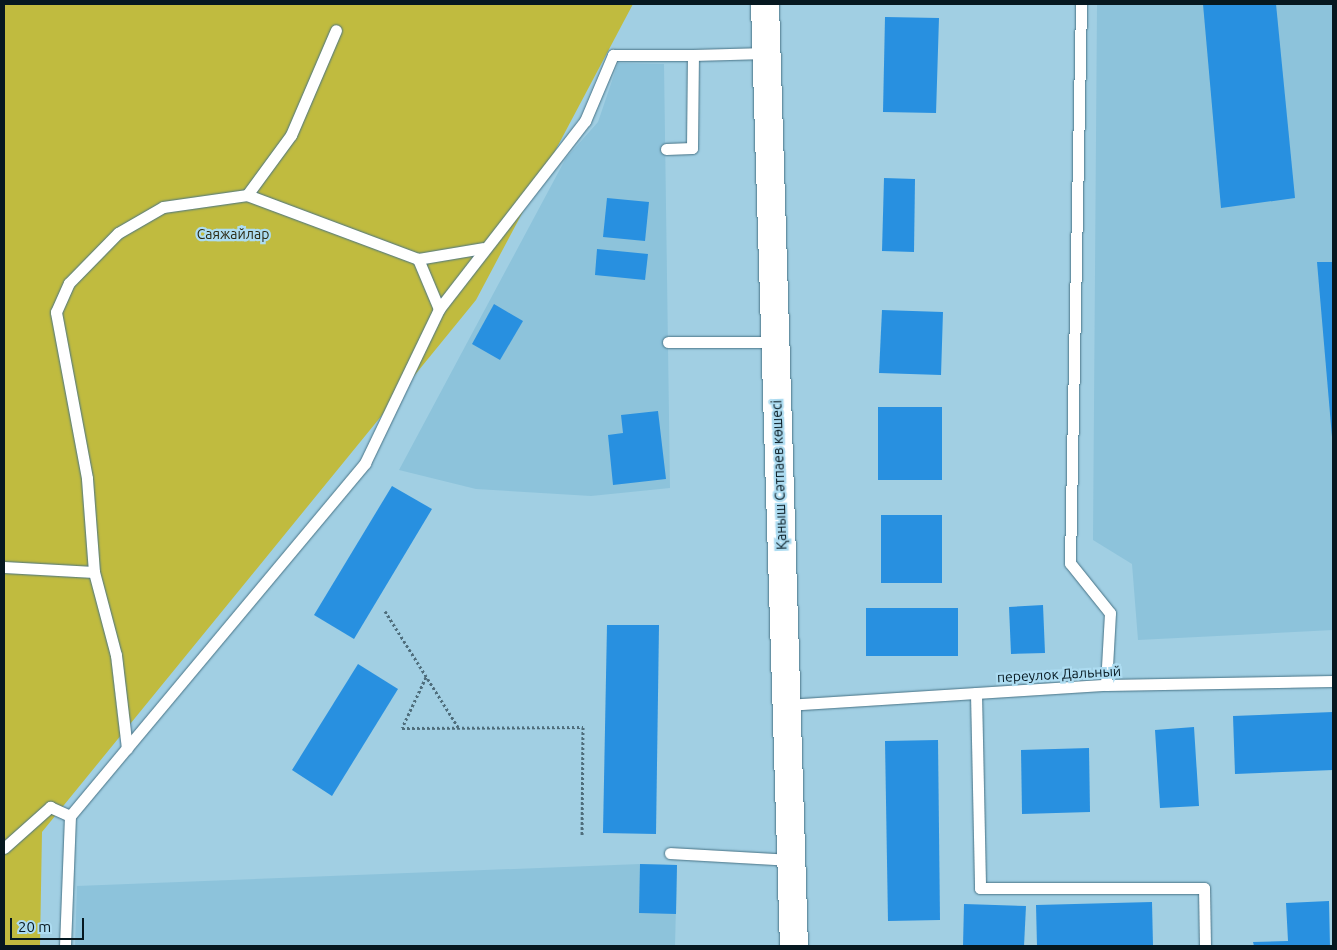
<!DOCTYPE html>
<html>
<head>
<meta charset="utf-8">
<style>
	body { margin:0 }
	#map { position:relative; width:1337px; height:950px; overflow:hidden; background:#a1cfe3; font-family:Ubuntu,sans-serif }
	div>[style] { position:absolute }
	.built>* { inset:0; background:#8dc3db }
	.green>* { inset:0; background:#c0bb3f }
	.building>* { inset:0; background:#2890e0 }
	.path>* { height:3px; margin-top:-1.5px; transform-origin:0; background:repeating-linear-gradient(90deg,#4f6e7c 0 2.5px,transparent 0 5px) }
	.roads { filter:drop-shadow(0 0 1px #477285) drop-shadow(0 0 1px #477285) }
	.lane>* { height:11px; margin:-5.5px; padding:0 5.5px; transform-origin:5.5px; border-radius:5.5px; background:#fff }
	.secondary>* { height:28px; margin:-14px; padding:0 14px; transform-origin:14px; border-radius:14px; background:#fff }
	span { translate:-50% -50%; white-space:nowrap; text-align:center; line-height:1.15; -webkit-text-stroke:4.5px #addcf1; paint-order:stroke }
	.park-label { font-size:14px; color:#2b2a14 }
	.street-label { font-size:14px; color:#061820 }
	.frame { position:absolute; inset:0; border:5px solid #061820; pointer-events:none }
	.scale { position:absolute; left:10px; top:918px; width:74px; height:22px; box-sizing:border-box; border:2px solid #061820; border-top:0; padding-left:6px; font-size:15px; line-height:18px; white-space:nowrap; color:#061820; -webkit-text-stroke:4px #addcf1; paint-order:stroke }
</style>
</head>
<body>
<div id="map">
	<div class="built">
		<i style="clip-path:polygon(1097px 4px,1333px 4px,1333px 630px,1138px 640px,1132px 564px,1093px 540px)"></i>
		<i style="clip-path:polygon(618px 63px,664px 64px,670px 488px,591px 496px,476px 489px,399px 470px,566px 158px,598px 122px)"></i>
		<i style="clip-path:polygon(640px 864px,677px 865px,675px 946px,75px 946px,77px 886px)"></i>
	</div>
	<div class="green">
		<i style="clip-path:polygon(4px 4px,633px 4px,476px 300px,42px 832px,40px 946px,4px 946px)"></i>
	</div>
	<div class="building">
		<i style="clip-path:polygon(1203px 4px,1276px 4px,1295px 198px,1221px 208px)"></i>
		<i style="clip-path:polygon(885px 17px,939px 18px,936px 113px,883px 112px)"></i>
		<i style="clip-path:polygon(884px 178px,915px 179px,914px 252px,882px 251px)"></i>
		<i style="clip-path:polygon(607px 198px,649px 202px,645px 241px,603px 237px)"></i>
		<i style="clip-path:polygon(597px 249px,648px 254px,645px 280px,595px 275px)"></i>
		<i style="clip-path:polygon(1317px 262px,1333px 262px,1333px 437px,1332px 437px)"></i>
		<i style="clip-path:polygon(494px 304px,523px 321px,500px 360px,472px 344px)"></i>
		<i style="clip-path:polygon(882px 310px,943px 312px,941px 375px,879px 373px)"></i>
		<i style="clip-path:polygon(878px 407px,942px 407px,942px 480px,878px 480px)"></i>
		<i style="clip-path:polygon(658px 411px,666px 479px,613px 485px,608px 435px,623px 433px,621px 415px)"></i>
		<i style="clip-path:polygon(392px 486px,432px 509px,354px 639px,314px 615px)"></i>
		<i style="clip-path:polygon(881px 515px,942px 515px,942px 583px,881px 583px)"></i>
		<i style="clip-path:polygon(1043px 605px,1045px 653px,1011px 654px,1009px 607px)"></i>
		<i style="clip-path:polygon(866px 608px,958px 608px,958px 656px,866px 656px)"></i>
		<i style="clip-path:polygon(607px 625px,659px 625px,656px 834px,603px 833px)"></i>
		<i style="clip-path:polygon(358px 664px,398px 689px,332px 796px,292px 770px)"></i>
		<i style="clip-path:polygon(1333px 712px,1333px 770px,1235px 774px,1233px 716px)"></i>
		<i style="clip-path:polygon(1194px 727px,1199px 806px,1160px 808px,1155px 730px)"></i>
		<i style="clip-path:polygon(938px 740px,940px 920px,888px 921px,885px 741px)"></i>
		<i style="clip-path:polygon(1089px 748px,1090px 812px,1022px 814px,1021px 750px)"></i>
		<i style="clip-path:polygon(640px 864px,677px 865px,676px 914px,639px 913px)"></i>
		<i style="clip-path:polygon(1329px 901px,1330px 946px,1254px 946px,1253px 942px,1288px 941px,1286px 903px)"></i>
		<i style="clip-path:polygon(1152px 902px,1153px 946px,1037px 946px,1036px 905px)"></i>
		<i style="clip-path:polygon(964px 904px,1026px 906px,1024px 946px,963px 946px)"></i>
	</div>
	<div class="path">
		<i style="left:385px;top:611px;width:137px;rotate:57.8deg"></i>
		<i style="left:426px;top:677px;width:56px;rotate:115.2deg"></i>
		<i style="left:402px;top:728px;width:181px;rotate:-0.3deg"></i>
		<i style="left:583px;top:727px;width:109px;rotate:90.5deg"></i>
	</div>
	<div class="roads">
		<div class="lane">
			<i style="left:1081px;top:4px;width:559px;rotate:91.13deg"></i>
			<i style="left:1070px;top:563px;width:64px;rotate:51.3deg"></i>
			<i style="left:1110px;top:613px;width:72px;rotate:93.2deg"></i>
			<i style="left:666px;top:149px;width:26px;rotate:-2deg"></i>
			<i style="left:692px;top:148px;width:93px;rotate:-89.4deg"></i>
			<i style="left:693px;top:55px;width:73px;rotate:-1.6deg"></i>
			<i style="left:247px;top:195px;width:74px;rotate:-53.7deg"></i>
			<i style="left:291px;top:135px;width:114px;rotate:-66.8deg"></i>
			<i style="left:418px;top:259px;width:66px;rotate:-9.6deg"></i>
			<i style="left:668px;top:342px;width:107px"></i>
			<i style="left:4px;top:567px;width:90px;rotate:3.2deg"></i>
			<i style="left:94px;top:572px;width:86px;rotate:75.2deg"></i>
			<i style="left:116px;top:655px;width:94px;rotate:83.3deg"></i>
			<i style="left:94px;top:572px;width:94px;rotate:-94.3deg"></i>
			<i style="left:87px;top:478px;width:169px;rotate:-100.6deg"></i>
			<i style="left:56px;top:312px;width:32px;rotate:-66deg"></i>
			<i style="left:69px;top:283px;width:70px;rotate:-45.6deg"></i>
			<i style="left:118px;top:233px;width:52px;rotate:-30deg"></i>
			<i style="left:163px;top:207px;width:85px;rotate:-8.1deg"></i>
			<i style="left:247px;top:195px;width:183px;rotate:20.5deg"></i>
			<i style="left:418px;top:259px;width:54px;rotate:67.2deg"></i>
			<i style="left:976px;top:693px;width:195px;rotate:88.8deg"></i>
			<i style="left:980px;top:888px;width:224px"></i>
			<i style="left:1204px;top:888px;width:58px;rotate:89deg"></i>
			<i style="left:786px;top:705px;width:321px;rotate:-3.6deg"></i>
			<i style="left:1106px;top:685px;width:227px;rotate:-1deg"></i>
			<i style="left:4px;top:848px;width:62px;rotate:-41.7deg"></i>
			<i style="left:50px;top:807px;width:22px;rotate:24deg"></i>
			<i style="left:670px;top:853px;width:121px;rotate:3.3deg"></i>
			<i style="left:65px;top:946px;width:130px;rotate:-87.8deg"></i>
			<i style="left:70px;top:816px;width:460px;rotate:-50.1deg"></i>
			<i style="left:365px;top:463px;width:171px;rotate:-64.3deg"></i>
			<i style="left:439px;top:309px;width:238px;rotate:-52.2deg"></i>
			<i style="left:585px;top:121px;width:72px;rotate:-67deg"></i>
			<i style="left:613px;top:55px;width:80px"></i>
		</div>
		<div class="secondary">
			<i style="left:765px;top:4px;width:942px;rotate:88.24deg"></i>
		</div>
	</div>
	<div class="park-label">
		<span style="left:233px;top:234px">Саяжайлар</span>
	</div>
	<div class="street-label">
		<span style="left:779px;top:475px;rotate:-92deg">Қаныш Сәтпаев көшесі</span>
		<span style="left:1059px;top:674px;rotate:-3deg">переулок Дальный</span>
	</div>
	<div class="frame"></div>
	<div class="scale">20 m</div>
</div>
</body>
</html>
